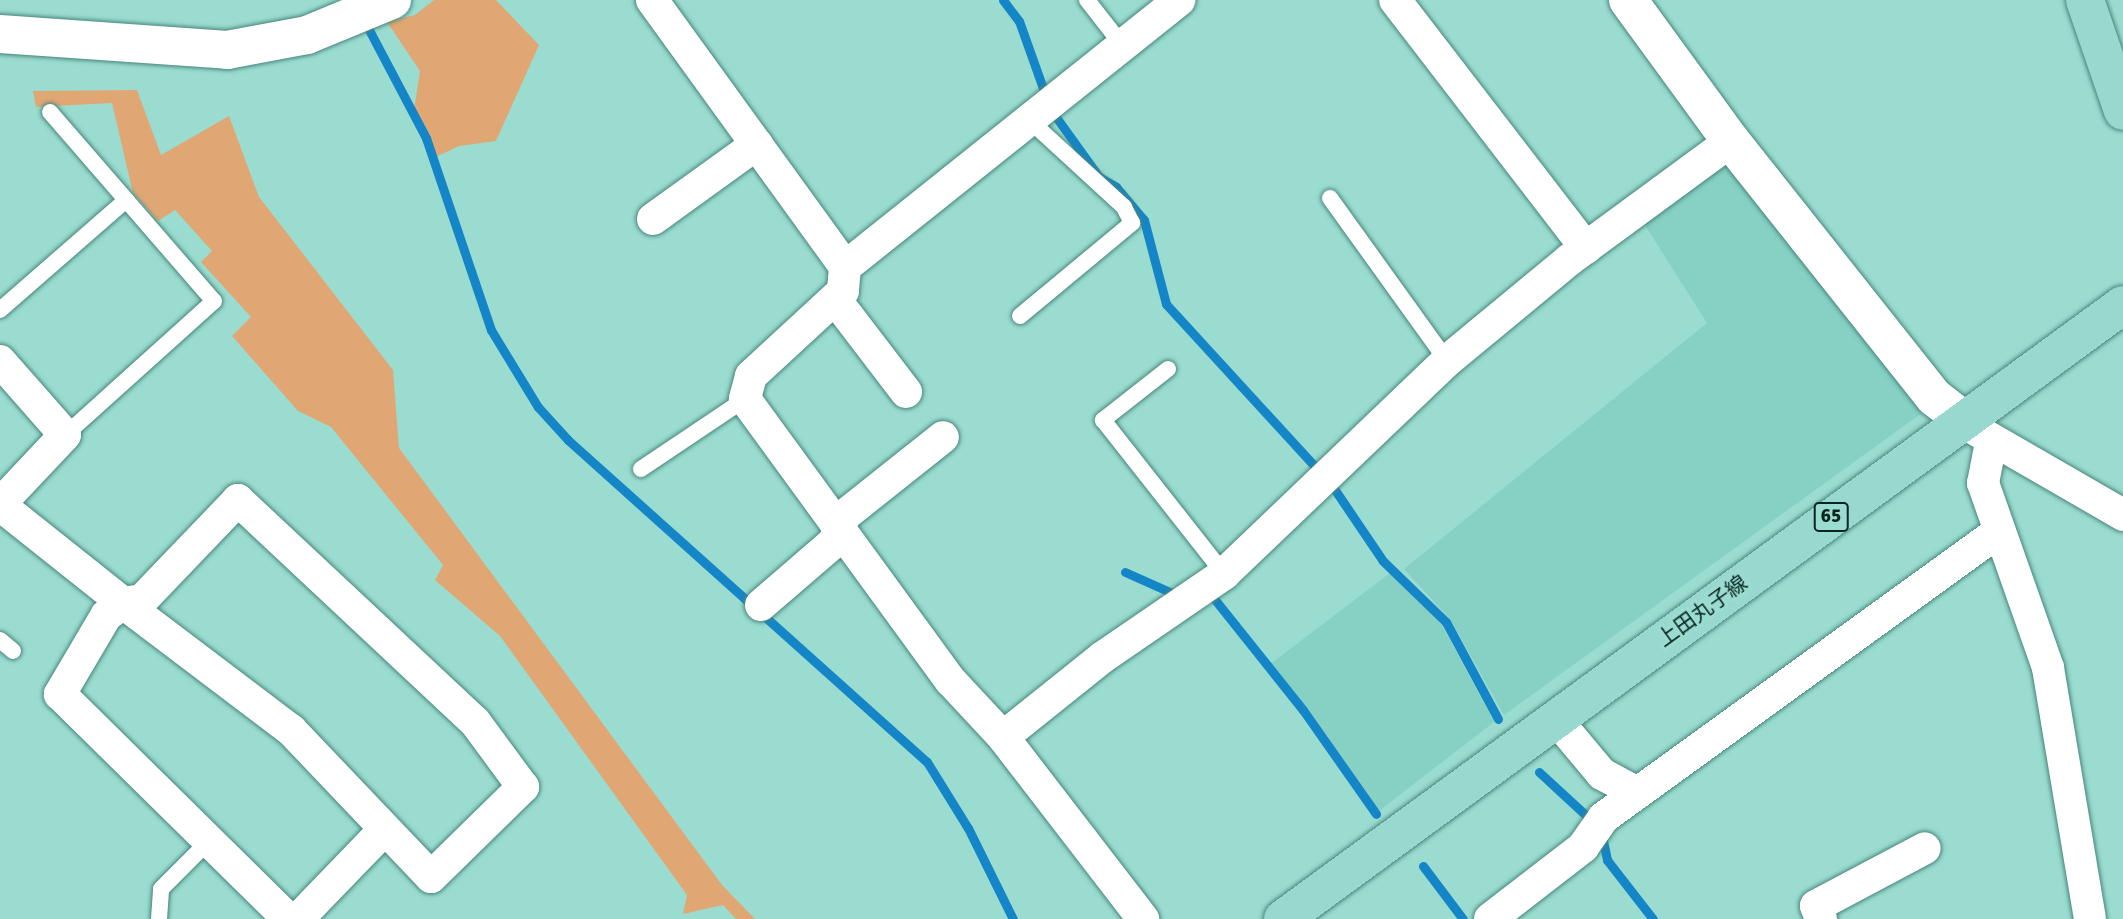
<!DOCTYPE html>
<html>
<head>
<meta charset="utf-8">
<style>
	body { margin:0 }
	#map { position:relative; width:2123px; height:919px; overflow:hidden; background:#9bdcd0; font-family:Signika,"Noto Sans JP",sans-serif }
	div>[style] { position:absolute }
	.built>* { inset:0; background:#86d1c4 }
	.green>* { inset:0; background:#e0a775 }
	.stream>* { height:9px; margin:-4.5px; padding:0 4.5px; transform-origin:4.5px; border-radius:4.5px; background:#1485c7 }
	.roads { filter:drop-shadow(0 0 2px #47867c) drop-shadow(0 0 2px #47867c) }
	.service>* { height:16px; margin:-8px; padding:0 8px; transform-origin:8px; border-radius:8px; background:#fff }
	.minor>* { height:32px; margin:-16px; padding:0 16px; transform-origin:16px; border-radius:16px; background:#fff }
	.tertiary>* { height:38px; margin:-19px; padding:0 19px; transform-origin:19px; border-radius:19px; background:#fff }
	.primary>* { height:38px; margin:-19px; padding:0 19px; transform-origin:19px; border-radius:19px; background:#98d8ce }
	span { translate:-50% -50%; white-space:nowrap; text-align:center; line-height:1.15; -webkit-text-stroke:7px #9bdcd0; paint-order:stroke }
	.shield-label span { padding:2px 5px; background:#9bdcd0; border:2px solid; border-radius:5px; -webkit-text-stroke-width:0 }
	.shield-label { font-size:19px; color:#0a2521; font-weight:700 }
	.street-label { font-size:21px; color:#0a2521 }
</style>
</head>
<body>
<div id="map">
	<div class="built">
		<i style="clip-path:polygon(1724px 157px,1926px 410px,1504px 715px,1450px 619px,1404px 569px,1707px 323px,1641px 219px)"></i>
		<i style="clip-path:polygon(1390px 573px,1442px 625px,1494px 722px,1379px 811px,1269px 665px)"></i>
	</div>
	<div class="green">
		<i style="clip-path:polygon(434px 0,496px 0,539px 45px,496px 141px,459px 146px,436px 157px,414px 110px,420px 71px,387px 22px,415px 15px)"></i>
		<i style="clip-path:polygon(137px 90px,161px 155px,229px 116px,259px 197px,393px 370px,399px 448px,722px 885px,755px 919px,736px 919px,723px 905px,683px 914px,687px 895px,500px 636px,435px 580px,443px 565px,331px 427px,298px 411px,232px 336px,251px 317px,201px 262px,212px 251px,175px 210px,158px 221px,133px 193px,112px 103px,36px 107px,33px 91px)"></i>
	</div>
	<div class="stream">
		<i style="left:1003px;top:0;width:26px;rotate:53deg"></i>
		<i style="left:1019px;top:21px;width:81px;rotate:70.4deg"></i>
		<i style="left:367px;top:26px;width:127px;rotate:62.2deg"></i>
		<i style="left:426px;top:138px;width:203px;rotate:71.3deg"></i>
		<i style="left:491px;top:330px;width:90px;rotate:58.6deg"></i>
		<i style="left:538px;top:407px;width:45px;rotate:47.7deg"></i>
		<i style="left:568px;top:440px;width:482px;rotate:41.9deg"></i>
		<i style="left:927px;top:762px;width:78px;rotate:58.2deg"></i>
		<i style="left:968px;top:828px;width:102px;rotate:63.7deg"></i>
		<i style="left:1051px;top:110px;width:82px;rotate:54.4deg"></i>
		<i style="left:1099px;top:177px;width:20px;rotate:30deg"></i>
		<i style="left:1116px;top:187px;width:43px;rotate:49.7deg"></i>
		<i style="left:1144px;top:220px;width:87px;rotate:75.3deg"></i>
		<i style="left:1166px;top:304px;width:244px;rotate:47.5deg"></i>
		<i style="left:1331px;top:484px;width:93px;rotate:56deg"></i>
		<i style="left:1383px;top:561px;width:88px;rotate:44.1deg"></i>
		<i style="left:1446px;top:622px;width:110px;rotate:61.8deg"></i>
		<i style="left:1125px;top:572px;width:59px;rotate:24deg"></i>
		<i style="left:1207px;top:596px;width:5px"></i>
		<i style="left:1212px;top:596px;width:146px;rotate:51.4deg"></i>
		<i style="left:1303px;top:710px;width:127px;rotate:54.9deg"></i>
		<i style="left:1539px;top:772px;width:71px;rotate:42.7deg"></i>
		<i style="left:1602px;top:836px;width:25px;rotate:78deg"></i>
		<i style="left:1607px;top:860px;width:75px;rotate:52.1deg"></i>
		<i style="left:1423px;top:866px;width:66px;rotate:53deg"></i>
	</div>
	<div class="roads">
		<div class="service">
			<i style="left:1087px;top:0;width:58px;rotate:52deg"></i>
			<i style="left:50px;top:112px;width:250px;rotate:49.1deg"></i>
			<i style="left:214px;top:301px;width:200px;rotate:138deg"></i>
			<i style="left:1330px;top:198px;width:201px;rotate:54.3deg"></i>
			<i style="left:0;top:310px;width:167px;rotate:-41.1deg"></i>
			<i style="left:1020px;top:316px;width:146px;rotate:-39.7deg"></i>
			<i style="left:1132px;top:223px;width:18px;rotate:-117deg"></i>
			<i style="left:1124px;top:207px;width:130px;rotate:-137.5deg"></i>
			<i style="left:1168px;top:369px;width:83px;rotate:141.9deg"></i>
			<i style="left:1103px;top:420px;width:196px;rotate:51.8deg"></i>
			<i style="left:641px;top:469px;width:125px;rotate:-33.9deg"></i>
			<i style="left:0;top:640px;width:17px;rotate:40deg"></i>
			<i style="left:159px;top:919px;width:30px;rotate:-86deg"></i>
			<i style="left:161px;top:889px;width:69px;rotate:-45deg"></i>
		</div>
		<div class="minor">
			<i style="left:652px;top:0;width:329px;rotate:54.1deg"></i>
			<i style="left:845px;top:267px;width:24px;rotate:95deg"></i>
			<i style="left:843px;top:291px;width:125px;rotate:137.3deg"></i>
			<i style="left:751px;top:376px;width:24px;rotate:105deg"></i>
			<i style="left:745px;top:399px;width:349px;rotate:53.9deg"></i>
			<i style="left:951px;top:681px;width:76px;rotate:47.1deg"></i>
			<i style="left:1003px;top:737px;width:230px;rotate:52.4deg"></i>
			<i style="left:1395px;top:0;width:313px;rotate:52.4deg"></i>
			<i style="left:653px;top:219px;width:128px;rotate:-35.8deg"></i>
			<i style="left:845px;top:267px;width:428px;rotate:-38.6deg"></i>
			<i style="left:835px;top:299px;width:117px;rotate:52.6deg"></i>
			<i style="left:0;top:361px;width:98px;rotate:48.7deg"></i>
			<i style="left:65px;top:435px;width:95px;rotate:133.3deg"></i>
			<i style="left:1976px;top:430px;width:170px;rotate:30deg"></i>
			<i style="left:1991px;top:442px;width:42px;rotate:101deg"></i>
			<i style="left:1983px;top:483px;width:196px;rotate:70.6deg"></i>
			<i style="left:2048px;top:668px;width:254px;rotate:80.5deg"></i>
			<i style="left:0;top:505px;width:157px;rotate:38.5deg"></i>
			<i style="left:123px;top:603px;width:211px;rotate:37.1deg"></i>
			<i style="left:291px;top:730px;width:203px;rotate:46.4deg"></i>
			<i style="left:431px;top:877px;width:129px;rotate:-44.4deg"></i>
			<i style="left:523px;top:787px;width:81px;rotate:-126.4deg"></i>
			<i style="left:475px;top:722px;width:325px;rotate:-136.9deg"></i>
			<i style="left:238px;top:500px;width:139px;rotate:133.8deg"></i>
			<i style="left:142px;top:600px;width:19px;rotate:171deg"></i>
			<i style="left:123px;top:603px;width:21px;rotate:143deg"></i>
			<i style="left:106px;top:616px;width:91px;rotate:120.5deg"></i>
			<i style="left:60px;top:694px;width:320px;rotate:44.6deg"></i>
			<i style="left:761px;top:605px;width:96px;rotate:-40.8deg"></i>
			<i style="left:834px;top:542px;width:29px;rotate:-68deg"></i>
			<i style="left:845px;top:515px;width:125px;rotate:-38.5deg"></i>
			<i style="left:1555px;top:718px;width:73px;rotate:50deg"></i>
			<i style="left:1602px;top:774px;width:40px;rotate:28deg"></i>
			<i style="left:1003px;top:737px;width:128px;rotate:-38.7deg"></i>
			<i style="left:1103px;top:657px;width:147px;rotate:-34.4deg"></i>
			<i style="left:1224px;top:574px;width:308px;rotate:-43.7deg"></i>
			<i style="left:1447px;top:361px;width:158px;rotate:-39.6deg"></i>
			<i style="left:1569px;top:260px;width:201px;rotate:-36.3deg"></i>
			<i style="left:298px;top:919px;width:125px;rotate:-46deg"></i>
			<i style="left:1490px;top:919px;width:118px;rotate:-37.7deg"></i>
			<i style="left:1583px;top:847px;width:35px;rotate:-55deg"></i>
			<i style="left:1603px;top:818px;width:488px;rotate:-35.9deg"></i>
			<i style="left:1821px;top:919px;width:14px;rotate:-111deg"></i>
			<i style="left:1816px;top:906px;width:123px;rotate:-28deg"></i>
		</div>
		<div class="tertiary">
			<i style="left:1628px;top:0;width:175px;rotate:53.9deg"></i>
			<i style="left:1731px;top:141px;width:327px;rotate:51.6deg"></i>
			<i style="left:1934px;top:397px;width:37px;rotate:38deg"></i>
			<i style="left:0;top:34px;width:228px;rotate:4deg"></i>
			<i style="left:227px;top:50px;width:81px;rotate:-10.6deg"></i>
			<i style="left:307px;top:35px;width:92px;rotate:-22.4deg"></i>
		</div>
		<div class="primary">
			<i style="left:2085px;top:0;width:117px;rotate:71.1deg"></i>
			<i style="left:1283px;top:919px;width:1040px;rotate:-36.17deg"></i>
		</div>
	</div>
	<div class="shield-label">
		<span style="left:1831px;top:517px">65</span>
	</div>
	<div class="street-label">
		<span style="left:1702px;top:611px;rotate:-36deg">上田丸子線</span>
	</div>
</div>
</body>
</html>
